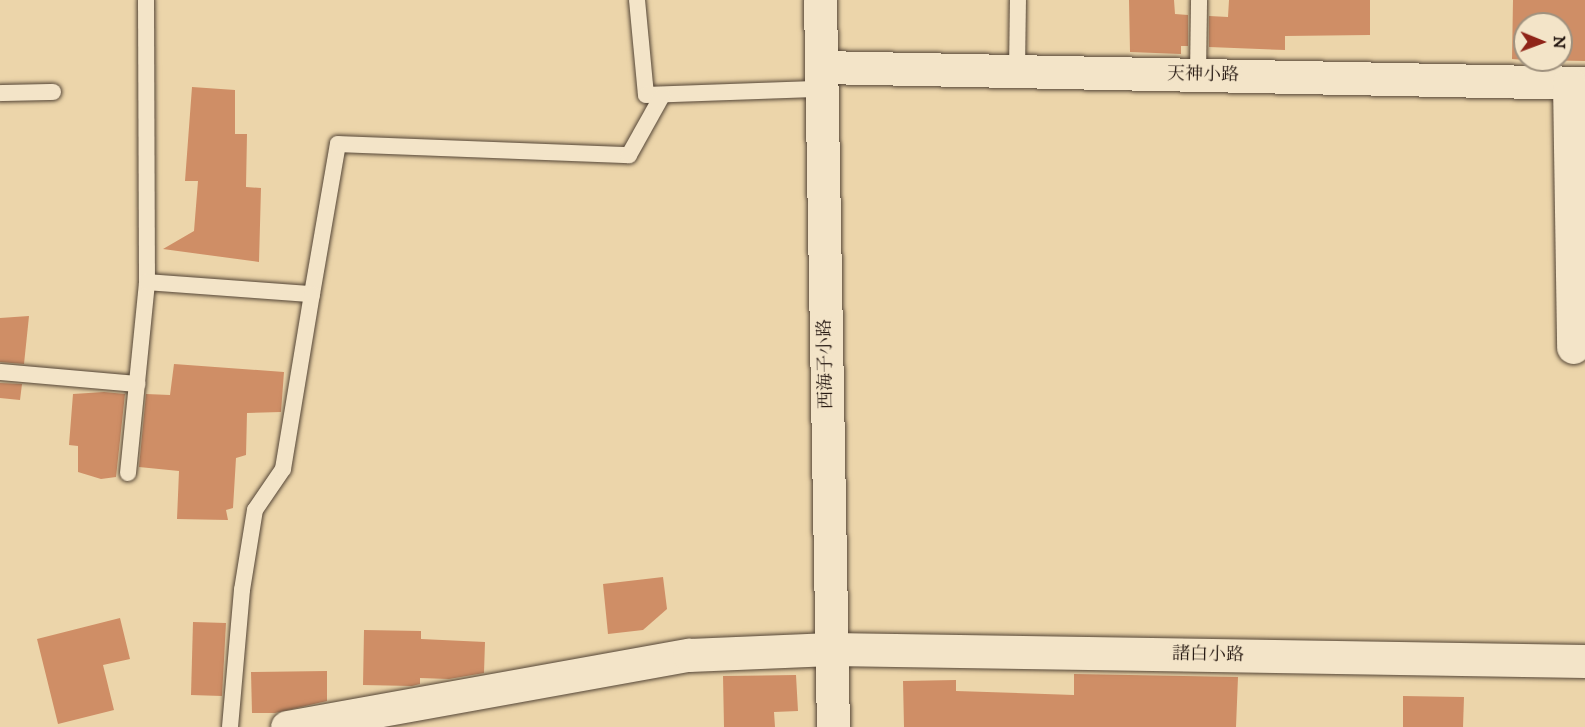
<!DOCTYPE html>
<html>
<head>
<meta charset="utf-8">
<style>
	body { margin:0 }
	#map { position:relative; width:1585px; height:727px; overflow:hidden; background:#ecd5aa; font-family:"IM FELL DW Pica","Noto Serif JP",serif }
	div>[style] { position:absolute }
	.building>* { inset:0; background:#cf8e66 }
	.roads { filter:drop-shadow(0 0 2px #544536) drop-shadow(0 0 2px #544536) }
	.lane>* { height:16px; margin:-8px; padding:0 8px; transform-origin:8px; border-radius:8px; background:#f3e4c8 }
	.street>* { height:33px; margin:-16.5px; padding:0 16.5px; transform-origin:16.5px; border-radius:16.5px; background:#f3e4c8 }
	.secondary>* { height:33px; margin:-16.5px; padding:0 16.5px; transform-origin:16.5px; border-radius:16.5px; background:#f3e4c8 }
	span { translate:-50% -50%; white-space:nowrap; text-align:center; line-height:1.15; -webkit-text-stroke:6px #f3e4c8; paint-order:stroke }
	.street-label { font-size:18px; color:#22150f }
	.north { position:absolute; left:1513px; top:12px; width:60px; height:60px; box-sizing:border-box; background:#f3e4c8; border:2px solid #9f917e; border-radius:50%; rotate:91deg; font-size:16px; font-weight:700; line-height:24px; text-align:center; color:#22150f }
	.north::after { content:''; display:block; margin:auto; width:21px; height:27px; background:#8f2418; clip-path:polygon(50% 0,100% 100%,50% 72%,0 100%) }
</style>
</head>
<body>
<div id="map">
	<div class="building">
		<i style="clip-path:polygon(1129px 0,1174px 0,1175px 14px,1188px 15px,1188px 46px,1181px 46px,1181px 54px,1130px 52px)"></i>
		<i style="clip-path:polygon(1229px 0,1370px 0,1370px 35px,1285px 36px,1285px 50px,1209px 47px,1209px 16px,1228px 17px)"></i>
		<i style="clip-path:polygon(1513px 0,1585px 0,1585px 61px,1534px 60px,1561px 60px,1561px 24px,1525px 24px,1525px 60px,1512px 59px)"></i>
		<i style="clip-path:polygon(192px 87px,235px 90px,235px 134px,247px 134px,246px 187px,261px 188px,259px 262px,163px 249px,194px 231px,198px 181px,185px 181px)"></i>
		<i style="clip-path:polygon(29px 316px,24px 364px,0 362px,0 318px)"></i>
		<i style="clip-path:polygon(174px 364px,284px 372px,281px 412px,247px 413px,246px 455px,236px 458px,233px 508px,226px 510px,228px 520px,177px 519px,179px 471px,139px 467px,146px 394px,170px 395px)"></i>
		<i style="clip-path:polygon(0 383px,22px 384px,20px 400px,0 398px)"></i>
		<i style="clip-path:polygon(104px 392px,125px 394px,116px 477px,101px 479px,78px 472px,78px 446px,69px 445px,73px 394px)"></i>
		<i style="clip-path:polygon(663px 577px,667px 609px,643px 630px,608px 634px,603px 584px)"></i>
		<i style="clip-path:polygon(120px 618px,130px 659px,103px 665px,114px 710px,58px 724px,37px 639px)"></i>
		<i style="clip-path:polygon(193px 622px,226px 623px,222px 696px,191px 695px)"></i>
		<i style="clip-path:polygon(364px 630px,421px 631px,421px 639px,485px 642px,484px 673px,449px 679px,420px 678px,420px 684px,412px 686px,363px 685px)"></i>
		<i style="clip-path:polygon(327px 671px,327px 701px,275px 713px,252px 713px,251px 672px)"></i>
		<i style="clip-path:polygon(1074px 674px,1238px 677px,1236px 727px,904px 727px,903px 681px,956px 680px,956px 691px,1074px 695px)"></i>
		<i style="clip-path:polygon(796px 675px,798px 711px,774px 712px,775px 727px,724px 727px,723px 676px)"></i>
		<i style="clip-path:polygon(1403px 696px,1464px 697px,1463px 727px,1403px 727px)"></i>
	</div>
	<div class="roads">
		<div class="lane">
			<i style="left:146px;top:0;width:282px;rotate:89.8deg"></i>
			<i style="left:637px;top:0;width:95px;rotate:84.6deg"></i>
			<i style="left:646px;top:95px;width:175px;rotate:-2deg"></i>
			<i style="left:1017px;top:70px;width:70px;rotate:-89.2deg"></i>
			<i style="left:1198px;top:75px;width:75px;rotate:-89.2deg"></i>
			<i style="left:0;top:93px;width:53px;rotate:-1.1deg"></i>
			<i style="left:0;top:372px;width:138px;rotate:5deg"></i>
			<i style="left:128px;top:473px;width:192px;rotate:-84.3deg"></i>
			<i style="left:147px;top:282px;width:165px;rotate:4.2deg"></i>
			<i style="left:312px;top:294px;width:152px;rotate:-80.2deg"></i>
			<i style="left:338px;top:144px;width:291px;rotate:2.2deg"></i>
			<i style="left:629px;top:155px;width:68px;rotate:-60.8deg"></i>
			<i style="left:230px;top:727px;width:138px;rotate:-85deg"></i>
			<i style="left:242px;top:590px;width:81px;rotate:-80.8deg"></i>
			<i style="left:255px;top:510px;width:50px;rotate:-55.7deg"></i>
			<i style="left:283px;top:469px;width:177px;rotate:-80.6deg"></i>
		</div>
		<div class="street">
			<i style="left:821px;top:67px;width:764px;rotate:1.2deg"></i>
			<i style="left:1569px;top:83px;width:264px;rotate:89.1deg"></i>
			<i style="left:287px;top:727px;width:408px;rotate:-10.2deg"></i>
			<i style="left:689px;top:655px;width:142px;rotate:-2.4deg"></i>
			<i style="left:831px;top:649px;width:754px;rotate:0.91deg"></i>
		</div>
		<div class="secondary">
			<i style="left:820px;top:0;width:727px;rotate:88.98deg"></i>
		</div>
	</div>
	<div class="street-label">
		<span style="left:1203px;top:75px;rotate:1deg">天神小路</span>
		<span style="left:826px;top:364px;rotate:-91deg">西海子小路</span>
		<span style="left:1208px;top:655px;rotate:1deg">諸白小路</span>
	</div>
	<div class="north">N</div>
</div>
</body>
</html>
